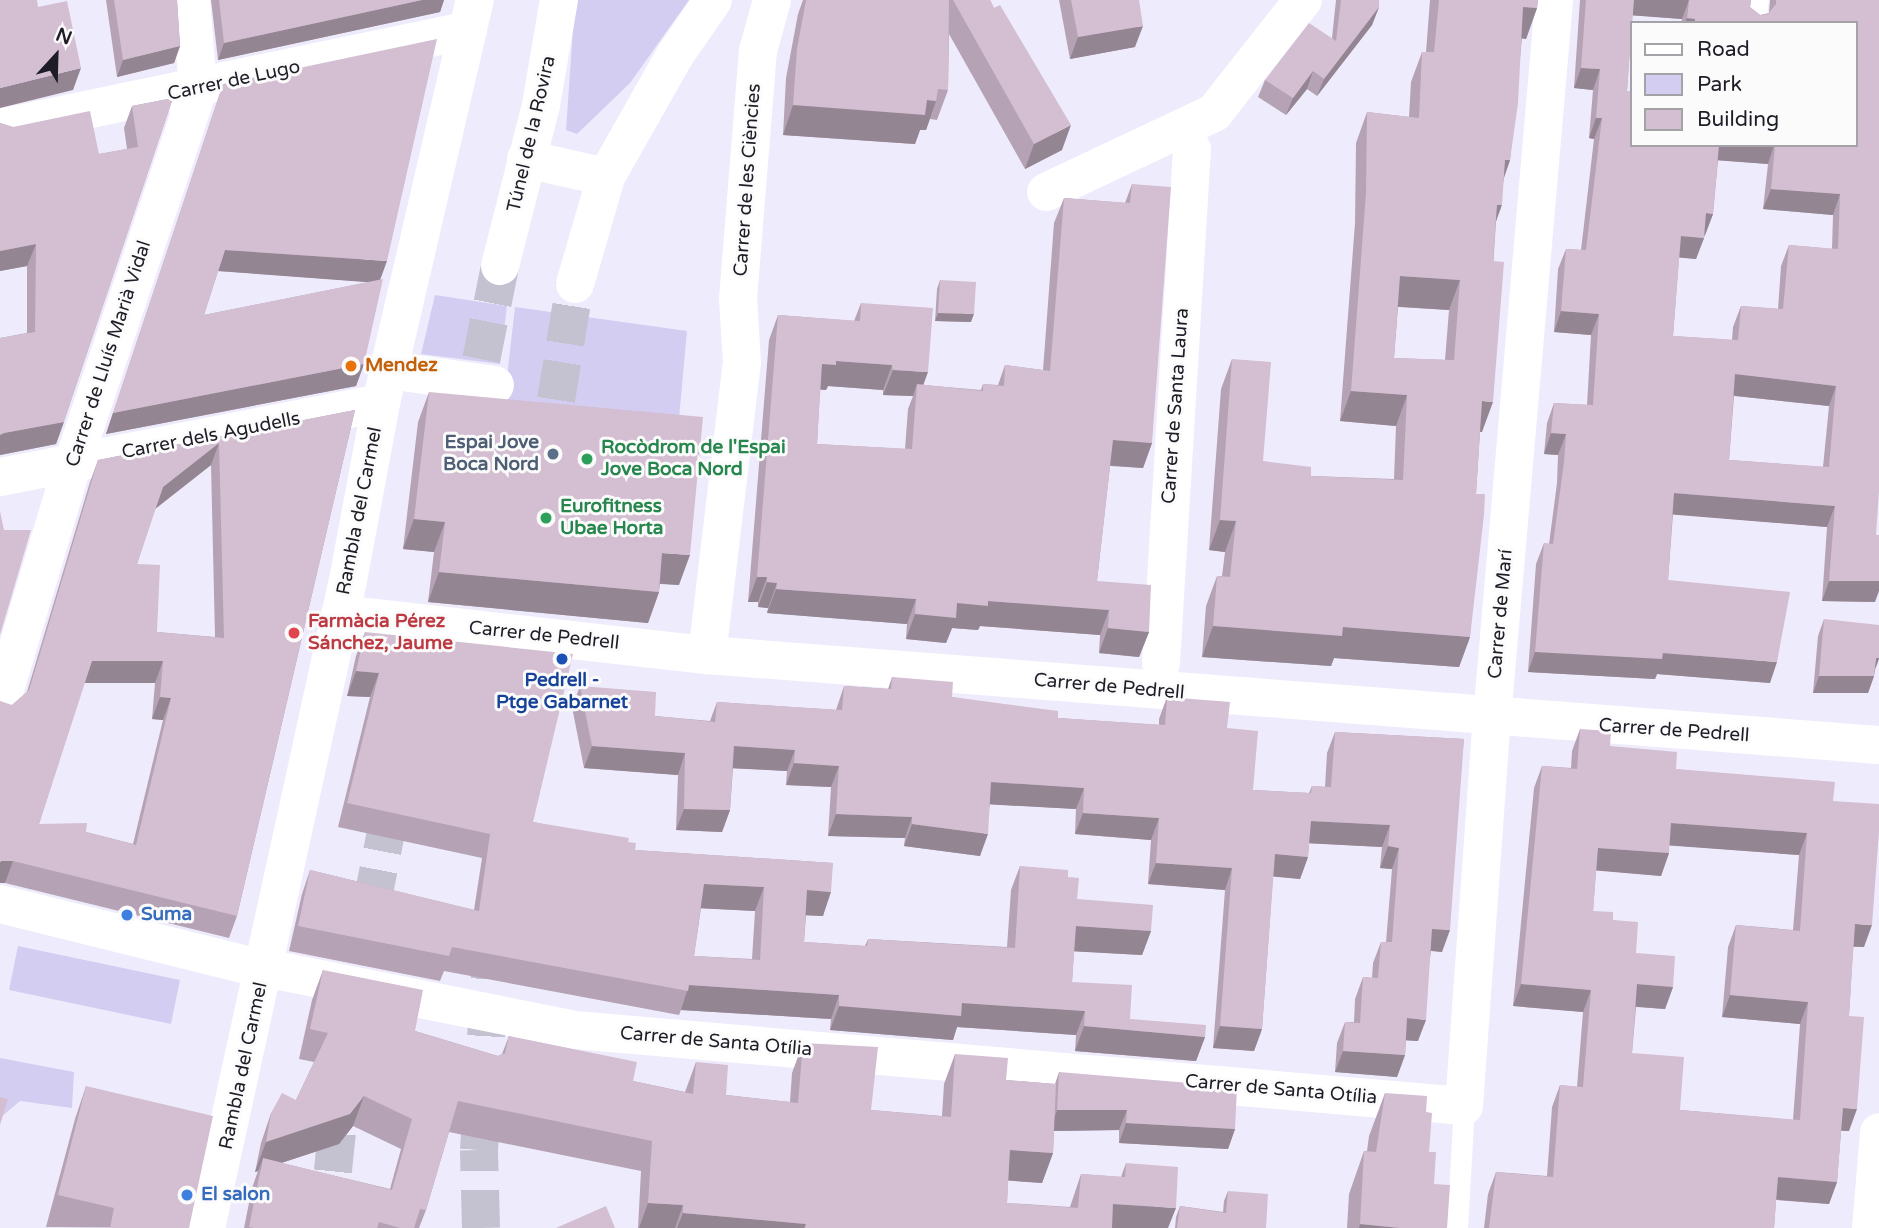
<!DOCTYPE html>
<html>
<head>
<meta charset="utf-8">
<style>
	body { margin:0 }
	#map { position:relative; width:1879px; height:1228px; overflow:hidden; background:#eeecfc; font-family:"Varela Round",sans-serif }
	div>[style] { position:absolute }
	.green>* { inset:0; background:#d3cdf2 }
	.primary-tunnel>* { height:38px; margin-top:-19px; transform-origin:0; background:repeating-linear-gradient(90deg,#c4c2d1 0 38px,transparent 0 57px) }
	.lane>* { height:21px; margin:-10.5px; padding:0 10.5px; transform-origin:10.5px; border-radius:10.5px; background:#fff }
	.street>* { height:38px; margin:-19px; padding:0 19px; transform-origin:19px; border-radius:19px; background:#fff }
	.primary>* { height:38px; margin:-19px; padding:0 19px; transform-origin:19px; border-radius:19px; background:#fff }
	.wall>* { inset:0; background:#b5a3b5 }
	.shaded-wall>* { inset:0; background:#948593 }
	.building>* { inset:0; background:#d3bed2 }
	.dots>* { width:19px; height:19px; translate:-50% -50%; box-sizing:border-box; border:4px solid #fbfbfb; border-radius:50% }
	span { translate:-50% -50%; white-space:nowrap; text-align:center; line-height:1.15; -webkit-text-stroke:6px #fbfbfb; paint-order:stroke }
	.street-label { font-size:19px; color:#1e1c26 }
	.food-label { font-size:19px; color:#c56008; font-weight:700 }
	.left { translate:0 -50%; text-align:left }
	.service-label { font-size:19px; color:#4e5e75; font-weight:700 }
	.right { translate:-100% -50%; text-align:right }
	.leisure-label { font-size:19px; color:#27864d; font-weight:700 }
	.health-label { font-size:19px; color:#be3a42; font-weight:700 }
	.transit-label { font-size:19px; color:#164399; font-weight:700 }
	.shop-label { font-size:19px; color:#366cbe; font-weight:700 }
	.legend { position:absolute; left:1630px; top:21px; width:228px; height:126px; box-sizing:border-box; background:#fbfbfb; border:2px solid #a3a2a6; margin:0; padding:9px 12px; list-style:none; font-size:21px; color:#1e1c26 }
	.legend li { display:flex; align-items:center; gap:14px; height:35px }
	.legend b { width:35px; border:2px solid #a3a2a6 }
	.north { position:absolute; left:21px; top:21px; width:70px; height:70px; -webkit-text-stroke:5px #fbfbfb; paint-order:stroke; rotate:22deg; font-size:19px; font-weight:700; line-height:28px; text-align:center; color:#1e1c26 }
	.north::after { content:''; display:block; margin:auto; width:24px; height:32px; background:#1e1c26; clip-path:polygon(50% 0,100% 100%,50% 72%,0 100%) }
</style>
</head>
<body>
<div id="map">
	<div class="green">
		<i style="clip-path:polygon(575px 0,689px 0,630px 83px,577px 134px,566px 130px)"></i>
		<i style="clip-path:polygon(435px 295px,507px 306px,500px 364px,421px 354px)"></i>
		<i style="clip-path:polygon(515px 307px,687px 331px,678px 430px,503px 412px)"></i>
		<i style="clip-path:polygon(18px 946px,180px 980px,171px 1024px,9px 990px)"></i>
		<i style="clip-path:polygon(0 1058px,74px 1072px,72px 1108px,20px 1101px,0 1118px)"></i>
	</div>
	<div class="primary-tunnel">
		<i style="left:470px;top:415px;width:152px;rotate:-78.6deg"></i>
		<i style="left:547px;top:456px;width:174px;rotate:-80.8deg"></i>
		<i style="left:349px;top:1019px;width:237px;rotate:-78.8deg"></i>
		<i style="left:327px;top:1228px;width:136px;rotate:-84.1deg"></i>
		<i style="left:481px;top:1228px;width:78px;rotate:-91.5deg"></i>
		<i style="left:479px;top:1150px;width:224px;rotate:-86.4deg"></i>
	</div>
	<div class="lane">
		<i style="left:1755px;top:23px;width:23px;rotate:-83deg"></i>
		<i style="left:1457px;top:1228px;width:122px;rotate:-86.7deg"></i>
	</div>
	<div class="street">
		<i style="left:0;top:128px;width:478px;rotate:-11.8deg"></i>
		<i style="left:1046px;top:192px;width:186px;rotate:-25.2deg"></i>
		<i style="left:1214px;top:113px;width:144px;rotate:-51.8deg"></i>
		<i style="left:389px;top:370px;width:107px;rotate:8.1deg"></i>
		<i style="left:0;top:477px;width:388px;rotate:-11deg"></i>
		<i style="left:340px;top:614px;width:369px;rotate:6.4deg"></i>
		<i style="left:707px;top:655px;width:1175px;rotate:4.39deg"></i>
		<i style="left:707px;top:655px;width:295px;rotate:-83.2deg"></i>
		<i style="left:742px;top:362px;width:63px;rotate:-93.6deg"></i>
		<i style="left:738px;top:299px;width:249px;rotate:-85.4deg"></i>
		<i style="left:758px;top:51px;width:53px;rotate:-74.6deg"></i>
		<i style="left:1161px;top:663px;width:515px;rotate:-86.55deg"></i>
		<i style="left:0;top:706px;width:247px;rotate:-73.3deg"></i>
		<i style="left:71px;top:469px;width:401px;rotate:-71.5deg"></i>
		<i style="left:198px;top:89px;width:89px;rotate:-94.5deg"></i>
		<i style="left:0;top:904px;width:250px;rotate:13.9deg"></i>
		<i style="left:265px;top:968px;width:316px;rotate:11.3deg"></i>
		<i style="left:575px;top:1030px;width:892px;rotate:4.89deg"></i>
		<i style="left:1464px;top:1106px;width:389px;rotate:-85.9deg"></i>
		<i style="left:1492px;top:718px;width:721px;rotate:-85.06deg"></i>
		<i style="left:206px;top:1228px;width:663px;rotate:-77.64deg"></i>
		<i style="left:348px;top:580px;width:180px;rotate:-79.4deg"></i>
		<i style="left:381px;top:403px;width:414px;rotate:-76.9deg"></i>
		<i style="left:1871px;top:1228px;width:96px;rotate:-85.2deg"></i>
	</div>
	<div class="primary">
		<i style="left:526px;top:159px;width:82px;rotate:12.7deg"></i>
		<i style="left:500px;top:266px;width:166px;rotate:-75.7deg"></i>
		<i style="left:541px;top:105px;width:107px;rotate:-80.3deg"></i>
		<i style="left:575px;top:284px;width:111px;rotate:-73.8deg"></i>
		<i style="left:606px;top:177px;width:140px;rotate:-60.5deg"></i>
		<i style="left:675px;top:55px;width:67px;rotate:-55.4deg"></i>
	</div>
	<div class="wall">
		<i style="clip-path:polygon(106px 0,177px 0,180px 46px,174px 63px,117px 77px)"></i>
		<i style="clip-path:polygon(211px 0,444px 0,440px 12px,218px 60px)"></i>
		<i style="clip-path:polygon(803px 0,990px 0,1062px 150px,1025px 169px,949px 34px,948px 90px,937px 120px,930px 119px,926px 130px,920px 130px,915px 144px,783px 135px,786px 78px,798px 14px)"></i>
		<i style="clip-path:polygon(1059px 0,1139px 0,1135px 47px,1070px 59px)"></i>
		<i style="clip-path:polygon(1336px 0,1379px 0,1379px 7px,1372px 25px,1317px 96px,1307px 89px,1286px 115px,1258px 97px,1265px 80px,1332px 38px)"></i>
		<i style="clip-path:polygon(evenodd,1430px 0,1538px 0,1537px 8px,1526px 39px,1522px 38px,1510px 160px,1504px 178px,1496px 222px,1482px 432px,1480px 432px,1476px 494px,1470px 637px,1459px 667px,1334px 658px,1331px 666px,1202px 657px,1206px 606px,1217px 576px,1222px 576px,1225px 552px,1209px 550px,1221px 389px,1232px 359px,1263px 461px,1311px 476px,1394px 479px,1396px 426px,1340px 421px,1355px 223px,1356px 143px,1367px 112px,1409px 117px,1411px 82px,1422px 52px,1426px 52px,1430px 0,1398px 307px,1449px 310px,1445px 360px,1394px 358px,1398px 307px)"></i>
		<i style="clip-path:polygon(evenodd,1580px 0,1751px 0,1750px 7px,1760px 15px,1769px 13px,1770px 0,1879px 0,1875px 602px,1822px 601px,1827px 527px,1673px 514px,1668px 580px,1770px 683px,1657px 674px,1655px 679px,1528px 672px,1536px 564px,1544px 543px,1549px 544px,1557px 483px,1558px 455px,1544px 454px,1547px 423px,1554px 403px,1587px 405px,1591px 335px,1554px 332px,1558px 269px,1566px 249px,1581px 250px,1594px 139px,1589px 138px,1593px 90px,1574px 88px,1580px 0,1632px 15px,1682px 19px,1681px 23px,1856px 23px,1856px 145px,1632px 145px,1627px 91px,1632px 15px,1580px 0,1718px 160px,1768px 164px,1763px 209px,1833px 215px,1832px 249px,1789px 245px,1781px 266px,1778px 309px,1741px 306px,1733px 327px,1732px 340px,1673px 336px,1679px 257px,1696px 259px,1713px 214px,1718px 160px,1580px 0,1734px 396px,1829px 406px,1823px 467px,1729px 460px,1734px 396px)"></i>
		<i style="clip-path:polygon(evenodd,223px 84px,380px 280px,364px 364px,356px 386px,106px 434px,223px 84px,218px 271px,369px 282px,204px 315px,218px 271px)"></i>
		<i style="clip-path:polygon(173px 98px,56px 444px,0 455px,0 338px,27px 333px,27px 266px,0 271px,0 123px,99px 154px,127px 149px,124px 128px,132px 106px)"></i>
		<i style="clip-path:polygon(evenodd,1132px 184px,1152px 443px,1143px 468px,1110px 466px,1097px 581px,1149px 632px,1139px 657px,1099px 653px,1100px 635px,980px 626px,978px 630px,952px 628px,946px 643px,906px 639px,907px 624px,767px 613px,768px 608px,758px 607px,758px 602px,748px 602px,769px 340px,778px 315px,854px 321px,861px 303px,923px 385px,981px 390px,983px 384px,998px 385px,1005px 365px,1043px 370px,1054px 223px,1064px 198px,1125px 203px,1132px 184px,828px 386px,883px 390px,883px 395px,913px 396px,908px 409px,905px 449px,817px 444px,820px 389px,826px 390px,828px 386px)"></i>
		<i style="clip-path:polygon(940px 280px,971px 322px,935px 321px,937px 289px)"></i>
		<i style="clip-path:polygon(429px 392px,679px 585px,660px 584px,659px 592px,648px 623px,428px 602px,434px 552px,403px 549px,418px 422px)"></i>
		<i style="clip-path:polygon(evenodd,355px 410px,237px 916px,229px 938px,5px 883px,12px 705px,27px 692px,90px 482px,98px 460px,355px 410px,211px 465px,215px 637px,157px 632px,137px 564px,155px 509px,211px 465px,355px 410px,84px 683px,155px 683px,152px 719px,163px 720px,133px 844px,86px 832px,39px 824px,84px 683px)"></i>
		<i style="clip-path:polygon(1824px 619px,1875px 671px,1874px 676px,1868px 693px,1813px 693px,1818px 636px)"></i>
		<i style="clip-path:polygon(evenodd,365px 632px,533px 822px,628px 842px,635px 850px,833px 863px,823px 916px,806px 915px,804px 942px,865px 946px,868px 939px,1007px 947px,1011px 890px,1020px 866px,1068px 877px,1077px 899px,1151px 931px,1142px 955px,1074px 951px,1072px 982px,1130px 1019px,1205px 1037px,1196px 1061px,1075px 1051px,1076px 1035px,957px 1027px,953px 1040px,830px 1030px,831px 1019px,681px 1010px,679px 1015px,444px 971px,440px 981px,289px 951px,302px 894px,310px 870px,474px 910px,482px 858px,338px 827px,370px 697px,347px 696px,356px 656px,365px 632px,701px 908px,755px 911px,752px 959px,694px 956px,701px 908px)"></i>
		<i style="clip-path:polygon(892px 677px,952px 697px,1058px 718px,1159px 725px,1159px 719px,1167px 697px,1227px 728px,1253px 790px,1309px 793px,1312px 786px,1325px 787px,1327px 753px,1335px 732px,1464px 739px,1442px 952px,1431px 951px,1418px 1041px,1406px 1040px,1405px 1055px,1397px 1077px,1335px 1072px,1337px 1043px,1345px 1022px,1354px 1022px,1355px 999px,1363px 977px,1372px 978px,1373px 963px,1381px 942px,1386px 942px,1392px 869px,1380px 868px,1382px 847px,1309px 843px,1308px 857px,1300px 879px,1273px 876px,1262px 1029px,1254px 1051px,1213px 1048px,1225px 890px,1148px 884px,1151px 840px,1075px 834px,1076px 809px,990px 804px,980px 856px,904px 846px,905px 838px,828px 836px,831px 787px,786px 785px,787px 771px,733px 768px,730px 810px,722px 832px,676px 830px,678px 775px,584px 768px,572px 707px,580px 686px,655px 716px,710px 721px,717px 702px,836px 710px,844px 686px,888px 689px)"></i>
		<i style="clip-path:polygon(evenodd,1580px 729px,1610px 746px,1676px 769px,1833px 801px,1864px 947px,1853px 947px,1849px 1016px,1849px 1131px,1841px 1131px,1837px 1182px,1829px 1204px,1776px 1200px,1774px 1228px,1484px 1228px,1488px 1194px,1496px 1172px,1547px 1176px,1552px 1107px,1560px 1085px,1577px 1087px,1583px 1012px,1513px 1006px,1534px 788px,1542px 766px,1571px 768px,1572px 751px,1580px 729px,1669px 845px,1799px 855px,1793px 930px,1736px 925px,1728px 947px,1722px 1017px,1800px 1024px,1793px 1120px,1680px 1110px,1632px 1053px,1636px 1007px,1665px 1009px,1673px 987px,1636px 953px,1613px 920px,1593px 911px,1596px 870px,1661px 876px,1669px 853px,1669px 845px)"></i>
		<i style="clip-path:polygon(evenodd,323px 970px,415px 1031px,498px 1056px,502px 1054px,509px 1036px,633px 1081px,685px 1092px,696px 1062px,726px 1095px,790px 1102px,792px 1073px,803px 1043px,871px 1110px,942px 1116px,944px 1084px,955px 1054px,1006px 1080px,1055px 1084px,1059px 1072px,1235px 1129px,1228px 1149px,1119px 1143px,1119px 1130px,1054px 1131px,1053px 1153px,1042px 1183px,1008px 1180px,1007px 1203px,1070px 1207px,1081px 1174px,1121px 1177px,1126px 1163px,1168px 1228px,638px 1228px,641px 1171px,449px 1132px,426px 1210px,419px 1228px,244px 1228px,252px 1188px,258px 1171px,255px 1172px,261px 1143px,271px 1113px,296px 1100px,314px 1062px,299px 1059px,312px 1000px,323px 970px,353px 1126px,401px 1149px,390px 1189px,281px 1163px,339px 1144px,353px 1126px)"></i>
		<i style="clip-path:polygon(86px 1086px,189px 1228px,46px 1227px,75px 1119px)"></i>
		<i style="clip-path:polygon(1385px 1093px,1429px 1152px,1434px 1184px,1447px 1228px,1347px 1228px,1349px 1194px,1364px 1151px,1367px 1151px,1369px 1136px)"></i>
		<i style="clip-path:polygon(1228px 1191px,1266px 1228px,1175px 1228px,1176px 1217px,1180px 1206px,1223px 1212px,1224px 1201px)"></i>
	</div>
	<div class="shaded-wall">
		<i style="clip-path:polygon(422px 0,444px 0,440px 12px,218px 60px,224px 43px)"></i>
		<i style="clip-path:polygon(1632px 0,1689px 0,1682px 19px,1627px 15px)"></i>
		<i style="clip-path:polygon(1379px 7px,1372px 25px,1317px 96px,1324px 79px)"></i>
		<i style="clip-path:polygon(1523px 7px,1537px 8px,1526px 39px,1512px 37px)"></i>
		<i style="clip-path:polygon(1687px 18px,1695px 19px,1694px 23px,1685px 23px)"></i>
		<i style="clip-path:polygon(1143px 26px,1135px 47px,1070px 59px,1078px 37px)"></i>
		<i style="clip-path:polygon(180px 46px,174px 63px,117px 77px,123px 60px)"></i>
		<i style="clip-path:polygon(81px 68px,73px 90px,0 108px,0 88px)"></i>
		<i style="clip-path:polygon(1581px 68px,1600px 69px,1593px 90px,1574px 88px)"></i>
		<i style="clip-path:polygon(1313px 71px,1307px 89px,1286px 115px,1293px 98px)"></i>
		<i style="clip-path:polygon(927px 100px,936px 101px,926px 130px,920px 130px,915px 144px,783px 135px,793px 105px)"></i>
		<i style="clip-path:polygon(1596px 118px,1602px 118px,1594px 139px,1589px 138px)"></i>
		<i style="clip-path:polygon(1071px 125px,1062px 150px,1025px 169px,1034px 144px)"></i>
		<i style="clip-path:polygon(1718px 145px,1774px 145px,1768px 164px,1713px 160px)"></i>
		<i style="clip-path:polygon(1505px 160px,1510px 160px,1499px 191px)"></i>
		<i style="clip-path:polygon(1771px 189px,1840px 194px,1833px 215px,1763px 209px)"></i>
		<i style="clip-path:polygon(1497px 205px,1502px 205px,1491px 235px)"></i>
		<i style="clip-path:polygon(1706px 213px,1713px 214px,1705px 235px,1699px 234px)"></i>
		<i style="clip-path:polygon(1681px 236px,1704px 238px,1696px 259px,1673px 257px)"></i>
		<i style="clip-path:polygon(36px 244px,27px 266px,0 271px,0 251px)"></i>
		<i style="clip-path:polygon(225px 250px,387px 261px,379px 283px,218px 271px)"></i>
		<i style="clip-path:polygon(1400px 276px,1460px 280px,1449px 310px,1389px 306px)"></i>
		<i style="clip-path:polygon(1561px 311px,1599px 314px,1591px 335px,1554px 332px)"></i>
		<i style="clip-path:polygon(938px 313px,974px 314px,971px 322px,935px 321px)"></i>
		<i style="clip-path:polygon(836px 361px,892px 365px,883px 390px,828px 386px,826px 390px,813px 389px,822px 364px)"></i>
		<i style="clip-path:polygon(364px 364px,356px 386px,106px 434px,113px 413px)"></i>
		<i style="clip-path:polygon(893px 370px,928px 372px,919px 397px,917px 384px,913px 396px,883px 395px)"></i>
		<i style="clip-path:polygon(1735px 374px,1836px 386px,1829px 406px,1728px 395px)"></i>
		<i style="clip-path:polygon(1351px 391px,1407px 395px,1396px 426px,1340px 421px)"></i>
		<i style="clip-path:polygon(1482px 401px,1493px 402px,1482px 432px,1471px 431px)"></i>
		<i style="clip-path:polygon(64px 422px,56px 444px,0 455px,0 435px,4px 433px)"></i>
		<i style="clip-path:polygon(1551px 433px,1566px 434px,1558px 455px,1544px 454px)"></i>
		<i style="clip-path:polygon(1113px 440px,1152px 443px,1143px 468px,1104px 465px)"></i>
		<i style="clip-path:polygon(219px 443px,211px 465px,155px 509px,163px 487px)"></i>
		<i style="clip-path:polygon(1674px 493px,1835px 506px,1827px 527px,1666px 514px)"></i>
		<i style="clip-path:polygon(414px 519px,445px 522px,434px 552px,403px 549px)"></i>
		<i style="clip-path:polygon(1220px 520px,1236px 521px,1225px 552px,1209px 550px)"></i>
		<i style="clip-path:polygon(662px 553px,690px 555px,679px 585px,651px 583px)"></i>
		<i style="clip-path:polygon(439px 572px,659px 592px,648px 623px,428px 602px)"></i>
		<i style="clip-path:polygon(757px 577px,767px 577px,758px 602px,748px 602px)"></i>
		<i style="clip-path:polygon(1829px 581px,1879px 581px,1879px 591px,1875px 602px,1822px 601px)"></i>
		<i style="clip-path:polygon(767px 582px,777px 583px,768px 608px,758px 607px)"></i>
		<i style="clip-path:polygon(776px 589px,916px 599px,907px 624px,767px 613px)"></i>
		<i style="clip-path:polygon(988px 601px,1109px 610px,1100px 635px,980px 626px,978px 630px,952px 628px,946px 643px,906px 639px,915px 614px,957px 603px)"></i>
		<i style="clip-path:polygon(1213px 626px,1343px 627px,1470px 637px,1459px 667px,1334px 658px,1331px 666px,1202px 657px)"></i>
		<i style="clip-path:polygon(1108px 628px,1149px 632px,1139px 657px,1099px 653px)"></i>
		<i style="clip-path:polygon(1535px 652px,1663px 653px,1777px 662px,1770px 683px,1657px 674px,1655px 679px,1528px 672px)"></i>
		<i style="clip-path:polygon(1876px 658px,1879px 658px,1879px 659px,1873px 675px)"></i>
		<i style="clip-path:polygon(92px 661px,163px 661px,155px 683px,83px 683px)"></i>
		<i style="clip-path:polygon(356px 671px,379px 673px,370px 697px,347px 696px)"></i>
		<i style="clip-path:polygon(1819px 676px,1874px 676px,1868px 693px,1813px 693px)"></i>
		<i style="clip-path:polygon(160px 697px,171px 698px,163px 720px,152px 719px)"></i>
		<i style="clip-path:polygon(592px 746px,685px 753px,678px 775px,584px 768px)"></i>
		<i style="clip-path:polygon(734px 746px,795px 750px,787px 771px,726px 768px)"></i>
		<i style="clip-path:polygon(794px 763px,839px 766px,831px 787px,786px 785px)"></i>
		<i style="clip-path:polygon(991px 782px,1084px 788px,1076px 809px,983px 804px)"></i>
		<i style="clip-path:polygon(684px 809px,730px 810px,722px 832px,676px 830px)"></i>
		<i style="clip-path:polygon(1083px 813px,1159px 818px,1151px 840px,1075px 834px)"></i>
		<i style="clip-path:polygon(836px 814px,912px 817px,905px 838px,828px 836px)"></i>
		<i style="clip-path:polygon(1311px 821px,1390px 825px,1382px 847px,1303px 843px)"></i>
		<i style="clip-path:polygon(1671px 823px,1807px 833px,1799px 855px,1663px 845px)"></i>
		<i style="clip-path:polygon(912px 824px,988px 834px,980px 856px,904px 846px)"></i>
		<i style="clip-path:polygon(1388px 846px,1399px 848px,1392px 869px,1380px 868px)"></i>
		<i style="clip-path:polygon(1598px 848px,1669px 853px,1661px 876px,1590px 870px)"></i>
		<i style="clip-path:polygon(1275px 854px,1308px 857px,1300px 879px,1267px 876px)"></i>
		<i style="clip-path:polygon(1px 861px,13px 861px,5px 883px,0 883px,0 862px)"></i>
		<i style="clip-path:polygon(1156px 863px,1232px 868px,1225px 890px,1148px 884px)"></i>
		<i style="clip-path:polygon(704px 884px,764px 887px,755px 911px,695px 908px)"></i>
		<i style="clip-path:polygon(807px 890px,831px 892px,823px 916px,798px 915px)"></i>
		<i style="clip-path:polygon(1855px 924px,1872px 925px,1864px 947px,1847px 946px)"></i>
		<i style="clip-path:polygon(1076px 926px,1151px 931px,1142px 955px,1067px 951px)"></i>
		<i style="clip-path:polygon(1432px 929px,1450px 930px,1442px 952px,1425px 950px)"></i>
		<i style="clip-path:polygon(1521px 984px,1591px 990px,1583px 1012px,1513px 1006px)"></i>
		<i style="clip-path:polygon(1637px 984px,1673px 987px,1665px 1009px,1629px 1006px)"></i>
		<i style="clip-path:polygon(689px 985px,839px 995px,831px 1019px,681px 1010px)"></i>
		<i style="clip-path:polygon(1730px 995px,1808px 1002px,1800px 1024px,1722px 1017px)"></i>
		<i style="clip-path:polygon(962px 1003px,1085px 1011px,1076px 1035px,957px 1027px,953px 1040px,830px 1030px,839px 1006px)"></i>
		<i style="clip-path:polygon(1407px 1018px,1426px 1020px,1418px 1041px,1399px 1040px)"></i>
		<i style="clip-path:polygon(1084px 1026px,1205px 1037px,1196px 1061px,1075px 1051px)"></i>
		<i style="clip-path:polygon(1220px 1026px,1262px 1029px,1254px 1051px,1213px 1048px)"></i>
		<i style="clip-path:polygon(1343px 1051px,1405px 1055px,1397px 1077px,1335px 1072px)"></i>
		<i style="clip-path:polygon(364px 1096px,353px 1126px,339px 1144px,260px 1170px,263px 1158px,258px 1171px,255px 1172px,266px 1142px)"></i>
		<i style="clip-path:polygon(1843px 1108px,1857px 1109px,1849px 1131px,1835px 1130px)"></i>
		<i style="clip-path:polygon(1057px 1110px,1127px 1110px,1119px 1130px,1050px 1131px)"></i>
		<i style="clip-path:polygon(1126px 1123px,1235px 1129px,1228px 1149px,1119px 1143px)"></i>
		<i style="clip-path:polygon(1010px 1150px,1053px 1153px,1042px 1183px,1000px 1180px)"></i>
		<i style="clip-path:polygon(1778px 1177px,1837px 1182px,1829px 1204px,1770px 1199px)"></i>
		<i style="clip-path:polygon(648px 1203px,683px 1205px,675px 1228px,639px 1228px)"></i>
		<i style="clip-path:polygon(1113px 1204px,1176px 1208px,1168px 1228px,1105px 1228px)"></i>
		<i style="clip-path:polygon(683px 1213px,806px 1224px,804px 1228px,677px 1228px)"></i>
		<i style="clip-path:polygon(1360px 1224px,1400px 1228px,1359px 1228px)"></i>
	</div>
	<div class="building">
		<i style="clip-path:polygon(0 0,37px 0,38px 7px,67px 1px,81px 68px,0 88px)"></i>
		<i style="clip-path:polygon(114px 0,177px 0,180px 46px,123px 60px)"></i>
		<i style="clip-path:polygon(219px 0,422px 0,224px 43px)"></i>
		<i style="clip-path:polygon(806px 0,949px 0,948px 90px,938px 89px,936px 101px,927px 100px,925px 115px,793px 105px,797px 49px)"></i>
		<i style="clip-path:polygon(953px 0,990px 0,994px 8px,1000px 5px,1071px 125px,1034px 144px)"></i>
		<i style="clip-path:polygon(1071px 0,1139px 0,1143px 26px,1078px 37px)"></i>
		<i style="clip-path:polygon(1341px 0,1379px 0,1379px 7px,1324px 79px,1313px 71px,1293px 98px,1265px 80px,1309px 23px,1336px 41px)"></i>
		<i style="clip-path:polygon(evenodd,1439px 0,1538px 0,1537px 8px,1523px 7px,1518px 103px,1510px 160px,1505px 160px,1502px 205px,1497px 205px,1493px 261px,1504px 262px,1493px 402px,1482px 401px,1476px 494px,1485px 494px,1484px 515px,1470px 637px,1343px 627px,1342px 636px,1213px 626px,1217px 576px,1230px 577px,1236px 521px,1220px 520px,1232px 359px,1271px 362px,1263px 461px,1311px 467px,1311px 476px,1403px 480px,1407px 395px,1351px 391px,1366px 193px,1367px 112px,1419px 118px,1422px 52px,1434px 52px,1439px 0,1400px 276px,1460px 280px,1454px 360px,1394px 358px,1400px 276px)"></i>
		<i style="clip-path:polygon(evenodd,1586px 0,1634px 0,1627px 91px,1632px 91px,1632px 145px,1719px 145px,1713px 214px,1706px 213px,1704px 238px,1681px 236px,1673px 336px,1738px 340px,1741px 306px,1783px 309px,1789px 245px,1838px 249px,1840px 194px,1771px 189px,1775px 145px,1856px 145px,1856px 23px,1695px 23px,1695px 19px,1687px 18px,1689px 0,1751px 0,1750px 7px,1760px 15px,1768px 14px,1776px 4px,1776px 0,1879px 0,1879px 491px,1876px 535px,1879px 535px,1879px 581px,1829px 581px,1835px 506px,1674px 493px,1668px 580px,1790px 592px,1777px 662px,1663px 653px,1662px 659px,1535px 652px,1544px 543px,1553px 544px,1564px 462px,1566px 434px,1551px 433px,1554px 403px,1593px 405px,1599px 314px,1561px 311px,1566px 249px,1586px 250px,1602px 118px,1596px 118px,1600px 69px,1581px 68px,1586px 0,1735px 374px,1836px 386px,1829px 467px,1729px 460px,1735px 374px)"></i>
		<i style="clip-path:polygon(437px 39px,387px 261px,225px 250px,204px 315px,383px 279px,364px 364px,113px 413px,223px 84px)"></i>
		<i style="clip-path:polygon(173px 98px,64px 422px,4px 433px,0 435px,0 338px,35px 332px,36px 244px,0 251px,0 123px,13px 127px,90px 111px,99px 154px,138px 147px,132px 106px)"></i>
		<i style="clip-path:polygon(1132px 184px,1171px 187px,1152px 443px,1113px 440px,1097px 581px,1151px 585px,1149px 632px,1108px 628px,1109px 610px,988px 601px,988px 606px,957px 603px,956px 618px,915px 614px,916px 599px,776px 589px,777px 583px,767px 582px,767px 577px,757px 577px,778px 315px,860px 321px,861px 303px,933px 308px,928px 372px,893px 370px,892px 365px,836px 361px,836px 365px,822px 364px,817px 444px,912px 449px,917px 384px,983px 391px,983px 384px,1004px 386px,1005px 365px,1050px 371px,1064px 198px,1130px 203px)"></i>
		<i style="clip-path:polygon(940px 280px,976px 282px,974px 314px,938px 313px)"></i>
		<i style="clip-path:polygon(429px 392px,703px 417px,690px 555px,662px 553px,659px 592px,439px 572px,445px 522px,414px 519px)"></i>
		<i style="clip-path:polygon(evenodd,355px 410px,237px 916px,13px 861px,1px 861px,0 862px,0 701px,12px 705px,29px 690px,98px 460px,355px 410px,219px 443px,224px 638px,157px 632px,160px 565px,137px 564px,163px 487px,219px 443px,355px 410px,92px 661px,163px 661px,160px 697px,171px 698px,136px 845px,86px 832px,87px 823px,39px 824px,92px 661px)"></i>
		<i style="clip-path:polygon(0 511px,4px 530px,31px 530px,0 635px)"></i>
		<i style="clip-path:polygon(1824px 619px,1879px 625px,1879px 658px,1876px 658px,1874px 676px,1819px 676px)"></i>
		<i style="clip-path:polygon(evenodd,365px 632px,573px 654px,533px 822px,629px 838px,628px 842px,636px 843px,635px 850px,833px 863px,831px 892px,807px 890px,804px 942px,867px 946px,868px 939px,1015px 948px,1020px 866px,1068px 870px,1068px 877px,1079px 878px,1077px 899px,1153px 905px,1151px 931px,1076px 926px,1072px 982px,1132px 985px,1130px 1019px,1206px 1025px,1205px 1037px,1084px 1026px,1085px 1011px,962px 1003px,961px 1016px,839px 1006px,839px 995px,689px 985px,688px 991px,452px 947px,449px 956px,298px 926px,310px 870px,479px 911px,490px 834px,347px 803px,379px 673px,356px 671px,365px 632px,704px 884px,764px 887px,760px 960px,694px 956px,704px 884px)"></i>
		<i style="clip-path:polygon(892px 677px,953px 682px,952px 697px,1058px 711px,1058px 718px,1165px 725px,1167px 697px,1230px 702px,1227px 728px,1258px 731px,1253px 790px,1311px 793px,1312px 786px,1331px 787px,1335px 732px,1464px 739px,1450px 930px,1432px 929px,1426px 1020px,1407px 1018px,1405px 1055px,1343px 1051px,1345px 1022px,1360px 1023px,1363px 977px,1378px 978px,1381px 942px,1392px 942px,1399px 848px,1388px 846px,1390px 825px,1311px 821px,1308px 857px,1275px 854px,1262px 1029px,1220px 1026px,1232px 868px,1156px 863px,1159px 818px,1083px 813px,1084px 788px,991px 782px,988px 834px,912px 824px,912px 817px,836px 814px,839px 766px,794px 763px,795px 750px,734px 746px,730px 810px,684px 809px,685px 753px,592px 746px,580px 686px,656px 692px,655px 716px,715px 722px,717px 702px,842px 710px,844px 686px,891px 689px)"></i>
		<i style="clip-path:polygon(evenodd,1580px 729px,1611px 731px,1610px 746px,1677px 752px,1676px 769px,1835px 782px,1833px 801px,1879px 804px,1879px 831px,1872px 925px,1855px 924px,1849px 1016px,1864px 1017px,1857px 1109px,1843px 1108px,1837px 1182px,1778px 1177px,1774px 1228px,1489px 1228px,1496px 1172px,1553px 1177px,1560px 1085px,1583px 1087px,1591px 990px,1521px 984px,1542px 766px,1577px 769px,1580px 729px,1671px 823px,1807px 833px,1800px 931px,1736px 925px,1730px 995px,1808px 1002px,1800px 1120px,1680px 1110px,1684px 1057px,1632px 1053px,1637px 984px,1673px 987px,1675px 956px,1636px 953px,1638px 922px,1613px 920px,1613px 912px,1593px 911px,1598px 848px,1669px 853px,1671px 823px)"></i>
		<i style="clip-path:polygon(323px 970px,423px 990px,415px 1031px,498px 1056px,505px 1053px,509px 1036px,637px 1062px,633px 1081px,693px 1094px,696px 1062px,728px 1065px,726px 1095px,798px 1103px,803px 1043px,878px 1047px,871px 1110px,951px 1117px,955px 1054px,1008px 1058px,1006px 1080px,1056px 1084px,1053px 1153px,1010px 1150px,1007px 1203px,1078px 1208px,1081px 1174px,1125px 1177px,1126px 1163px,1178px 1167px,1176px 1208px,1113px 1204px,1112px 1228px,805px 1228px,806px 1224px,683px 1213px,683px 1205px,648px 1203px,652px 1141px,458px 1101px,426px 1210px,420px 1209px,414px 1228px,400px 1228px,379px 1222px,377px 1228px,254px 1228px,249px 1227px,263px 1158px,392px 1190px,412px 1119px,364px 1096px,350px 1114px,266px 1142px,271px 1113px,282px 1093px,296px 1100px,328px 1033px,310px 1029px)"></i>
		<i style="clip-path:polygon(1059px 1072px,1237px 1087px,1235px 1129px,1126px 1123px,1127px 1110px,1057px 1110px)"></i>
		<i style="clip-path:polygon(86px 1086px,213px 1116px,189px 1228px,110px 1228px,114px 1208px,58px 1195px)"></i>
		<i style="clip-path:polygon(1385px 1093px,1427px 1096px,1426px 1112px,1432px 1113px,1429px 1152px,1436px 1152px,1434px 1184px,1450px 1185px,1447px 1228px,1400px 1228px,1360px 1224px,1364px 1151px,1376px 1152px)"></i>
		<i style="clip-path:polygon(0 1097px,8px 1099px,0 1125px)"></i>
		<i style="clip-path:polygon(1228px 1191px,1268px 1194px,1266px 1228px,1177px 1228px,1180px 1206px,1226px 1213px)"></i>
		<i style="clip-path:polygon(606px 1206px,615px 1228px,556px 1228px)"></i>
	</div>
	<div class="dots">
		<i style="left:351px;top:366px;background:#e8710a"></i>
		<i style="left:553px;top:454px;background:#5c6f8a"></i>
		<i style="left:587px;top:459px;background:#2e9e5b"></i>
		<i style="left:546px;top:518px;background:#2e9e5b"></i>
		<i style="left:294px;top:633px;background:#e0444e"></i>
		<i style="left:562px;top:659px;background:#1a4fb4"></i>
		<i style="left:127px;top:915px;background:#3f7fe0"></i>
		<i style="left:187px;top:1195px;background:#3f7fe0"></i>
	</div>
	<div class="street-label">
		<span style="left:234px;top:81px;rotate:-12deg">Carrer de Lugo</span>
		<span style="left:532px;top:134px;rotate:-77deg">Túnel de la Rovira</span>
		<span style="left:748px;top:180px;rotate:-86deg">Carrer de les Ciències</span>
		<span style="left:109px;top:354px;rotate:-72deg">Carrer de Lluís Marià Vidal</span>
		<span style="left:1176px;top:406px;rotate:-86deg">Carrer de Santa Laura</span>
		<span style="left:211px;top:436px;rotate:-11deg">Carrer dels Agudells</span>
		<span style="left:360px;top:511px;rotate:-79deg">Rambla del Carmel</span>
		<span style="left:1501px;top:614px;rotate:-85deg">Carrer de Marí</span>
		<span style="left:544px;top:636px;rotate:6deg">Carrer de Pedrell</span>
		<span style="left:1109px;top:687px;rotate:5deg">Carrer de Pedrell</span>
		<span style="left:1674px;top:731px;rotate:4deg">Carrer de Pedrell</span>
		<span style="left:716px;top:1042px;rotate:5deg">Carrer de Santa Otília</span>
		<span style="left:244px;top:1066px;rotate:-78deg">Rambla del Carmel</span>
		<span style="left:1281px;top:1090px;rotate:5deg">Carrer de Santa Otília</span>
	</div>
	<div class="food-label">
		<span class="left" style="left:365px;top:366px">Mendez</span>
	</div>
	<div class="service-label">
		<span class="right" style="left:539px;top:454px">Espai Jove<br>Boca Nord</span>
	</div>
	<div class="leisure-label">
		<span class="left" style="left:601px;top:459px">Rocòdrom de l'Espai<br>Jove Boca Nord</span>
		<span class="left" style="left:560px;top:518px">Eurofitness<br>Ubae Horta</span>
	</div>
	<div class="health-label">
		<span class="left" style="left:308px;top:633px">Farmàcia Pérez<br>Sánchez, Jaume</span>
	</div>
	<div class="transit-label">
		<span style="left:562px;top:692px">Pedrell -<br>Ptge Gabarnet</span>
	</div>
	<div class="shop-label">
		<span class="left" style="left:141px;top:915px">Suma</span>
		<span class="left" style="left:201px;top:1195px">El salon</span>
	</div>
	<ul class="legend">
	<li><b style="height:9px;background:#fff"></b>Road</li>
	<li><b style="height:19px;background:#d3cdf2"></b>Park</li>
	<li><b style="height:19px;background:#d3bed2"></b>Building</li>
	</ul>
	<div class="north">N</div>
</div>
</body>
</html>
